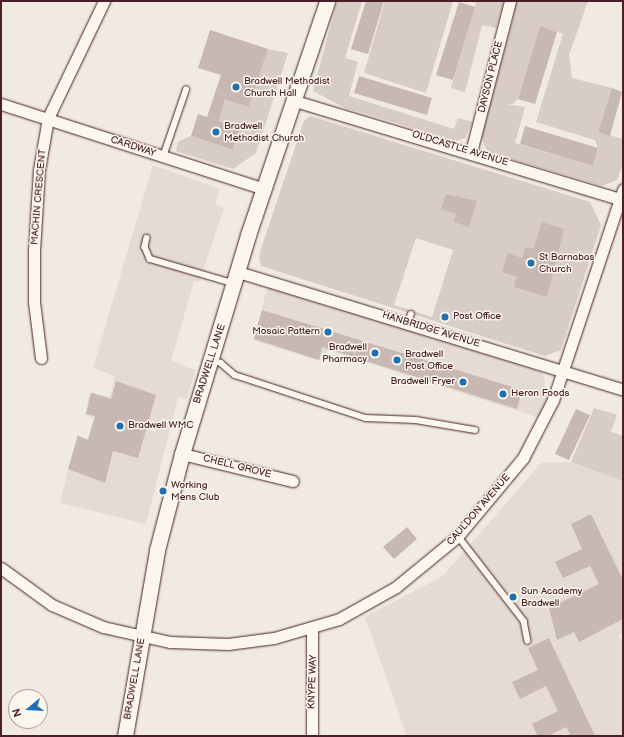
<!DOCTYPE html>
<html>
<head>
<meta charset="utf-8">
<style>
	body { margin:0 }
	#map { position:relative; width:624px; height:737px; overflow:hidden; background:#f0eae0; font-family:"Balsamiq Sans",sans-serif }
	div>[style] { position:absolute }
	.built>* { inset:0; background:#e4dbd2 }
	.green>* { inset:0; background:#d8ccc6 }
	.building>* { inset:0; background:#c8b8b3 }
	.roads { filter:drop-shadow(0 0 1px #4a1f2b) drop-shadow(0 0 1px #4a1f2b) }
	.lane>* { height:5.5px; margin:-2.75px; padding:0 2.75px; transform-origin:2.75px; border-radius:2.75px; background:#fbf7ec }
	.street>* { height:11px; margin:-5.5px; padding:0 5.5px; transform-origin:5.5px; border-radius:5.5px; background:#fbf7ec }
	.secondary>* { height:15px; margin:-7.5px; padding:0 7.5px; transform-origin:7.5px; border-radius:7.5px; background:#fbf7ec }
	.dots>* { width:11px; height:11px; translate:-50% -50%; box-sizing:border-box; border:2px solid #fbf7ec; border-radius:50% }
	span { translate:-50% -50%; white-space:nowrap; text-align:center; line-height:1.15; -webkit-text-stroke:3px #fbf7ec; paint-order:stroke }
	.street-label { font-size:10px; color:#4a1f2b }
	.poi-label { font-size:10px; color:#4a1f2b }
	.left { translate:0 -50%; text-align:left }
	.right { translate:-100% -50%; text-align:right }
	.frame { position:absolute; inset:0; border:2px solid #4a1f2b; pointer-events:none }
	.north { position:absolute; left:8px; top:689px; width:40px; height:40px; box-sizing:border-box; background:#fbf7ec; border:1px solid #b4a19f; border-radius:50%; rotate:252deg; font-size:11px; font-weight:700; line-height:16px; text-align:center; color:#4a1f2b }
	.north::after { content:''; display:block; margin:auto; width:14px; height:18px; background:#1f6fb2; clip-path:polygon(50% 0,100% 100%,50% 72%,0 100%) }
</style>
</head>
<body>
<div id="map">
	<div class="built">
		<i style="clip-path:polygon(153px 165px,220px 189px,215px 204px,224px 208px,199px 282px,194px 281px,171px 361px,195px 370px,187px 399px,178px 397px,146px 524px,60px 503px,77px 435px,88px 439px,94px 418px,85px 415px,90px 392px,110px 397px,115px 376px,93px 368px)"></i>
		<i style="clip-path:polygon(268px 286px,542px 372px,549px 396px,540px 418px,328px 350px,319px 361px,253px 340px)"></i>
		<i style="clip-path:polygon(571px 462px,623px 481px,623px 633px,619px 636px,623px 644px,623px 736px,407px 736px,365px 617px,443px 576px,541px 463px)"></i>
	</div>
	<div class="green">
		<i style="clip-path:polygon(337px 1px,362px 1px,345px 58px,358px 62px,349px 96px,454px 129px,458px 118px,473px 122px,465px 138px,457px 141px,345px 108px,313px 91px)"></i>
		<i style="clip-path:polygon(385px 1px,453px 1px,426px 93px,364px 73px)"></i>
		<i style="clip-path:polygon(470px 1px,504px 1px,496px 28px,482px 25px,465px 92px,451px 88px,476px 3px)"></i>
		<i style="clip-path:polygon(evenodd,512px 1px,588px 1px,569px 55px,572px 78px,612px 88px,598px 132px,623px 139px,623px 163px,617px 180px,602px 186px,488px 152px,484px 145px,481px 135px,514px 15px,510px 13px,512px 1px,540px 26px,563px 34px,536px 122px,595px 140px,598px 149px,593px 166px,515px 143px,525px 107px,507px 104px,513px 104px,518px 99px,540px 26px)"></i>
		<i style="clip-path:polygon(268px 49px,288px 53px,256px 153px,233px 169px,176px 151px,178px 142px,191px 136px,233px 150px,240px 128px,219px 121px,225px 100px,249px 107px)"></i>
		<i style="clip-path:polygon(evenodd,310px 116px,590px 202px,601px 225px,561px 350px,545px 356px,261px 266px,259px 257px,264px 240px,304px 121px,310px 116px,416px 238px,453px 250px,432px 317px,394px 305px,416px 238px)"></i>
		<i style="clip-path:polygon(594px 408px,617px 415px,611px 432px,623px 436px,623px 481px,571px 462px)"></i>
	</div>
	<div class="building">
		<i style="clip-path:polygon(366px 1px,384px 1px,368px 54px,351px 49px)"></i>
		<i style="clip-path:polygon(459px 2px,475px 7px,453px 80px,436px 75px)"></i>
		<i style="clip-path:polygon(540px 26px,557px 32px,535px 104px,518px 99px)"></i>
		<i style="clip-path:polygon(210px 30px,268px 49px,249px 107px,225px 100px,219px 121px,240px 128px,233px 150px,191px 136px,198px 114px,207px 117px,221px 75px,198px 68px)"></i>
		<i style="clip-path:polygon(359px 76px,432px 98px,427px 115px,354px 93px)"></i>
		<i style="clip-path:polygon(612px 88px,622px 92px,610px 136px,598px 132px)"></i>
		<i style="clip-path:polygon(525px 126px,598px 148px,593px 166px,520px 144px)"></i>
		<i style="clip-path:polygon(446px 194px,477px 201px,469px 227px,454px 222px,456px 214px,441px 209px)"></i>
		<i style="clip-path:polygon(542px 222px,564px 229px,547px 297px,514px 287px,517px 277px,502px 272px,508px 253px,522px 258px,526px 247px,533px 249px)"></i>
		<i style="clip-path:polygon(262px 310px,522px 390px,517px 409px,322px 347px,319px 360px,254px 339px)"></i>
		<i style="clip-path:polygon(116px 381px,156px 395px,138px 458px,113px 451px,105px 483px,68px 469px,78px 436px,88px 440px,95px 416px,86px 414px,91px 393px,111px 399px)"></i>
		<i style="clip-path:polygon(576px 409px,590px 415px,569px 460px,555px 454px)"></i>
		<i style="clip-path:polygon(591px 514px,623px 580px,623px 619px,579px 642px,574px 632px,557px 640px,549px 608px,599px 584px,590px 566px,563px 578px,555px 562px,582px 549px,571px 524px)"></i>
		<i style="clip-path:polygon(407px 527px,417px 539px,394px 559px,383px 547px)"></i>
		<i style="clip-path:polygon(549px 638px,595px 736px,571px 736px,566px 727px,548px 736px,538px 736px,532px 724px,558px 711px,546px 686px,520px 699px,512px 682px,538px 670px,528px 648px)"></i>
	</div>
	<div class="roads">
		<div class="lane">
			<i style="left:163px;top:157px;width:71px;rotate:-71.1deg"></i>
			<i style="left:147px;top:238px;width:9px;rotate:103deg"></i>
			<i style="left:145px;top:247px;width:13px;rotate:67deg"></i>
			<i style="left:150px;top:259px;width:85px;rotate:16.3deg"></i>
			<i style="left:408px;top:323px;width:9px;rotate:-72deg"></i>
			<i style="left:210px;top:360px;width:11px;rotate:15deg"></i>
			<i style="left:221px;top:363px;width:18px;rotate:41deg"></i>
			<i style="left:235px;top:375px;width:138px;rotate:18.2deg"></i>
			<i style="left:366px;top:418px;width:50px;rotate:2.3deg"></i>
			<i style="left:416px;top:420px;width:60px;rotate:9.6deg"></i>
			<i style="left:458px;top:536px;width:108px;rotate:52.2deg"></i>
			<i style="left:524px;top:621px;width:20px;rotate:79deg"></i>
		</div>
		<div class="street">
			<i style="left:295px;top:101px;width:343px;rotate:16.8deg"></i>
			<i style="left:1px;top:104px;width:276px;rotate:17.9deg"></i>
			<i style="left:471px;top:152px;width:156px;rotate:-75.5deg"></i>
			<i style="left:238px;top:272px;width:403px;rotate:17deg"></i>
			<i style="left:41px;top:358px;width:56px;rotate:-97.1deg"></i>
			<i style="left:34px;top:302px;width:51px;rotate:-90deg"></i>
			<i style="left:34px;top:251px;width:81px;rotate:-86.5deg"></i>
			<i style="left:39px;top:170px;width:53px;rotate:-80.2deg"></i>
			<i style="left:48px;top:118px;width:130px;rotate:-64.4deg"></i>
			<i style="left:182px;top:454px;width:114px;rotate:13.7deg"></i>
			<i style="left:1px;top:568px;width:63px;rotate:36deg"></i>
			<i style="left:52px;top:605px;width:56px;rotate:23.3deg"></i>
			<i style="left:103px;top:627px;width:69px;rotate:12.6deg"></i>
			<i style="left:170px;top:642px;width:58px;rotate:2deg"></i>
			<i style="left:228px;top:644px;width:46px;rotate:-7.4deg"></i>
			<i style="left:274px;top:638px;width:68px;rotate:-16.3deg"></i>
			<i style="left:339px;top:619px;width:65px;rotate:-29.3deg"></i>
			<i style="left:396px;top:587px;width:80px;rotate:-39.4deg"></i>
			<i style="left:458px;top:536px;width:102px;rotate:-50.2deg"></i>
			<i style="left:523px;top:458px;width:65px;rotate:-62.7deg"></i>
			<i style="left:553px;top:400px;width:222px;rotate:-71.6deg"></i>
			<i style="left:312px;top:628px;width:108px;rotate:90deg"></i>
		</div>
		<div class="secondary">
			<i style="left:125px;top:736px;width:189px;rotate:-80.2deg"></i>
			<i style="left:157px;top:550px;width:99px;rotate:-75.4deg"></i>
			<i style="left:182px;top:454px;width:229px;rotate:-73.2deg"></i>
			<i style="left:248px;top:235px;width:247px;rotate:-71.3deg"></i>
		</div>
	</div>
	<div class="dots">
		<i style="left:236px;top:87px;background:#1f6fb2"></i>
		<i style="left:216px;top:132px;background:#1f6fb2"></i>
		<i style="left:531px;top:263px;background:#1f6fb2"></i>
		<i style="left:445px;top:317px;background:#1f6fb2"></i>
		<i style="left:328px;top:332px;background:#1f6fb2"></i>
		<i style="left:375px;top:353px;background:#1f6fb2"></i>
		<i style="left:397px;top:360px;background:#1f6fb2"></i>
		<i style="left:463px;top:382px;background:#1f6fb2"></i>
		<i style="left:503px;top:394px;background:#1f6fb2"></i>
		<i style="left:120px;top:426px;background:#1f6fb2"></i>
		<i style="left:163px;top:491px;background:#1f6fb2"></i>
		<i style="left:513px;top:597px;background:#1f6fb2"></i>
	</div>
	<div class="street-label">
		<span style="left:491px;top:77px;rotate:-76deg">DAYSON PLACE</span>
		<span style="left:133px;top:147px;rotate:18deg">CARDWAY</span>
		<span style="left:460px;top:149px;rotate:17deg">OLDCASTLE AVENUE</span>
		<span style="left:39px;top:197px;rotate:-85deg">MACHIN CRESCENT</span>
		<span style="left:431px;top:330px;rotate:17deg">HANBRIDGE AVENUE</span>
		<span style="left:210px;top:364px;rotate:-72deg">BRADWELL LANE</span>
		<span style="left:237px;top:467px;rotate:14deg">CHELL GROVE</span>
		<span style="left:479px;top:510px;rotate:-49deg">CAULDON AVENUE</span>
		<span style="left:135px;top:679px;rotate:-80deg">BRADWELL LANE</span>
		<span style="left:313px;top:682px;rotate:-88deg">KNYPE WAY</span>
	</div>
	<div class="poi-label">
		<span class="left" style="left:244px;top:87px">Bradwell Methodist<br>Church Hall</span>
		<span class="left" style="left:224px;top:132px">Bradwell<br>Methodist Church</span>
		<span class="left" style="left:539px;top:263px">St Barnabas<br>Church</span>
		<span class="left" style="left:453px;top:317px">Post Office</span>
		<span class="right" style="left:320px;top:332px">Mosaic Pattern</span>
		<span class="right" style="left:367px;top:353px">Bradwell<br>Pharmacy</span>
		<span class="left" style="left:405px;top:360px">Bradwell<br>Post Office</span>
		<span class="right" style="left:455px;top:382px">Bradwell Fryer</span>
		<span class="left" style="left:511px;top:394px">Heron Foods</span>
		<span class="left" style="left:128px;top:426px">Bradwell WMC</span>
		<span class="left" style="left:171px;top:491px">Working<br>Mens Club</span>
		<span class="left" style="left:521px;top:597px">Sun Academy<br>Bradwell</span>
	</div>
	<div class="frame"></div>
	<div class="north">N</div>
</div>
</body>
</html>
